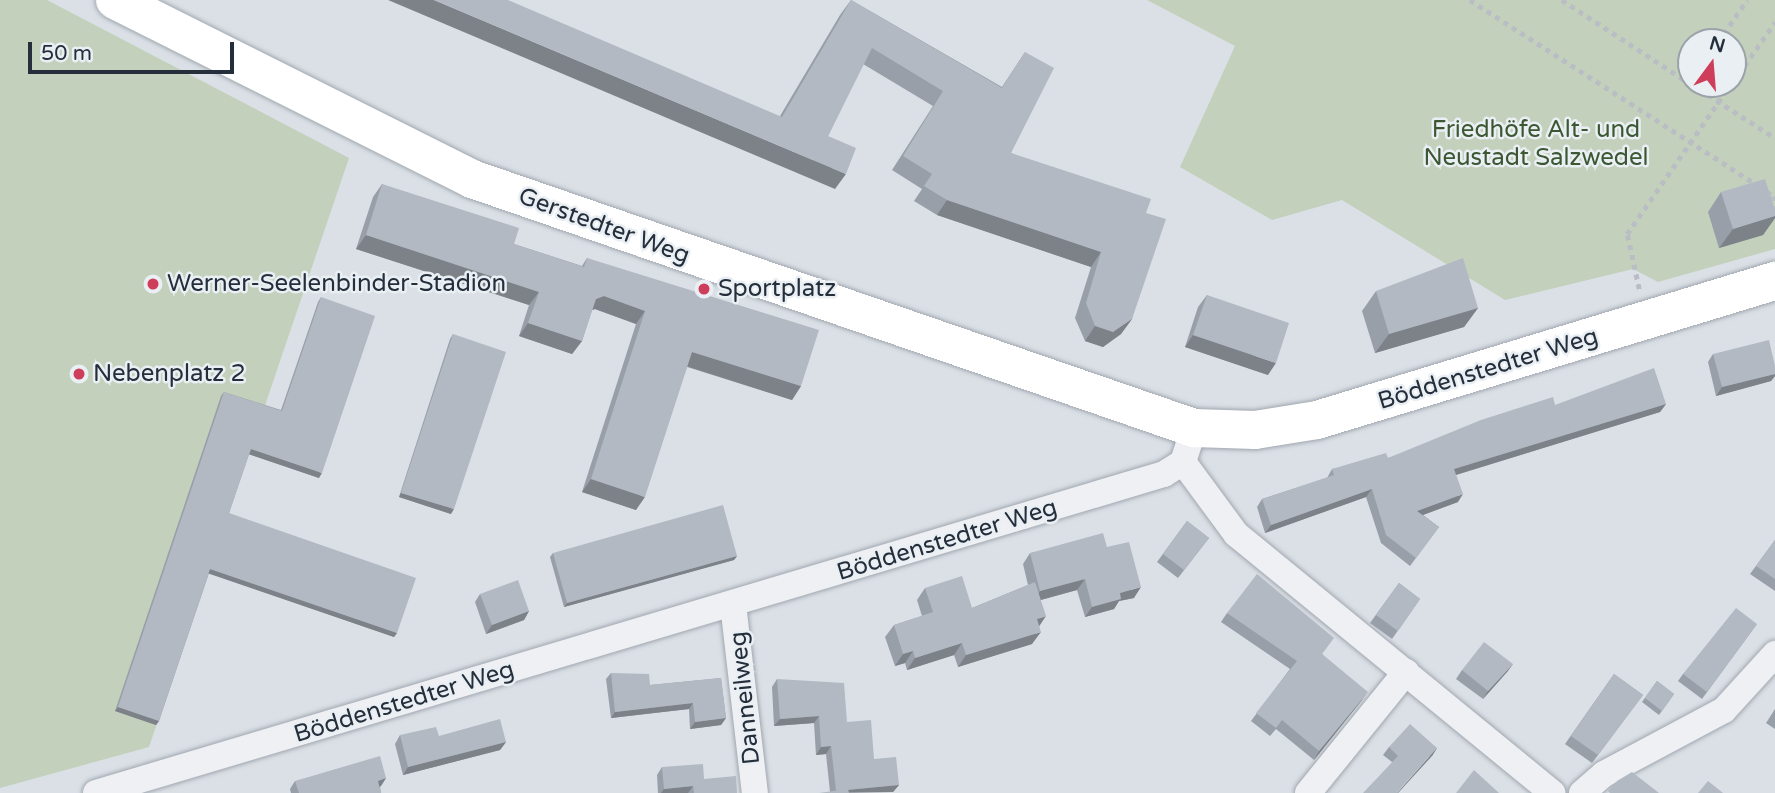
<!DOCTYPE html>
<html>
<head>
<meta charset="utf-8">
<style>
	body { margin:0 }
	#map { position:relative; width:1775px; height:793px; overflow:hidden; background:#dbe0e6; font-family:"Varela Round",sans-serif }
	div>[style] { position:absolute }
	.green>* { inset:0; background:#c2d0bc }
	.path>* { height:4.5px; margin-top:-2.25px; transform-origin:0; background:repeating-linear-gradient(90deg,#babec4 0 5px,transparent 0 10px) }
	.roads { filter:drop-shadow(0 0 2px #a1a7b0) drop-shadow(0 0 2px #a1a7b0) }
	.street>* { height:26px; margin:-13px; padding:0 13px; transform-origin:13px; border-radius:13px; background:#eef0f4 }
	.secondary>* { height:38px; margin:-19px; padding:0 19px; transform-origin:19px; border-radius:19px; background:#fff }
	.wall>* { inset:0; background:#999fa8 }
	.shaded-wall>* { inset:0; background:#7d8288 }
	.building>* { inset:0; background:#b2b9c3 }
	.dots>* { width:19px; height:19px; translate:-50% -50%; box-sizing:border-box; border:4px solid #eaeff4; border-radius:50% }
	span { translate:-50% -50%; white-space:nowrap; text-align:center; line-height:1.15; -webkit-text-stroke:5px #eaeff4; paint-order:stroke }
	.park-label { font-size:24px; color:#3b5832 }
	.street-label { font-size:24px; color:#252f3c }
	.poi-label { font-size:24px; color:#252f3c }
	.left { translate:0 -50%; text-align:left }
	.north { position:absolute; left:1677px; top:28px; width:70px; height:70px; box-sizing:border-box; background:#eaeff4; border:2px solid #9ba2aa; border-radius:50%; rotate:16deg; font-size:19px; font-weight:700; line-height:28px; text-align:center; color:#252f3c }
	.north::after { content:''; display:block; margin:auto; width:24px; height:32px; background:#ce3d5a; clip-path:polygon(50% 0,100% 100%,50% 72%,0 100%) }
	.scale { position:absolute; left:28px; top:42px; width:206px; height:32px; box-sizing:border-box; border:4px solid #252f3c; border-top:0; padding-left:9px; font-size:21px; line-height:24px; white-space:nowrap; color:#252f3c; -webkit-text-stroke:5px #eaeff4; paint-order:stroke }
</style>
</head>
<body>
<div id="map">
	<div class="green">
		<i style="clip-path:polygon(0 0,47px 0,349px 158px,149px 747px,0 788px)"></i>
		<i style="clip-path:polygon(evenodd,1147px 0,1775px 0,1775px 249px,1658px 282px,1633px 269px,1505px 300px,1342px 200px,1272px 220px,1180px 167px,1235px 46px,1147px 0,1691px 42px,1733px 42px,1733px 84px,1691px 84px,1691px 42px)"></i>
	</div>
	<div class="path">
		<i style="left:1470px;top:0;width:341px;rotate:32.8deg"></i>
		<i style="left:1562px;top:0;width:154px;rotate:33.1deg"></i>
		<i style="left:1718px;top:42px;width:51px;rotate:-55.4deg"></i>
		<i style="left:1733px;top:82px;width:73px;rotate:-55deg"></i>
		<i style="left:1691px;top:84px;width:100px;rotate:32.7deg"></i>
		<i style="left:1767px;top:192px;width:8px;rotate:30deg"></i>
		<i style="left:1774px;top:196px;width:19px;rotate:87deg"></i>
		<i style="left:1639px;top:289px;width:56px;rotate:-102.3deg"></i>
		<i style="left:1627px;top:234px;width:183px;rotate:-55.3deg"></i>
	</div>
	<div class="roads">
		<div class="street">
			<i style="left:1183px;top:462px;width:89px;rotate:53.6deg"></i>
			<i style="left:1236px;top:534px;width:409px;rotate:39.3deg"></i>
			<i style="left:733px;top:604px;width:190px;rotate:83.4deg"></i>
			<i style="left:96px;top:793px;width:1115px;rotate:-16.63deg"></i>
			<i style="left:1164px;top:474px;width:22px;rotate:-32deg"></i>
			<i style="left:1183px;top:462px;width:36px;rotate:-72deg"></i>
			<i style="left:1308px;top:793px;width:156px;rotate:-51deg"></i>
			<i style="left:1582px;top:793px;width:29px;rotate:-41deg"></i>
			<i style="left:1604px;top:774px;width:136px;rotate:-28.1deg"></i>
			<i style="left:1724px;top:710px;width:76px;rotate:-47.7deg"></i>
		</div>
		<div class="secondary">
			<i style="left:115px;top:0;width:399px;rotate:26.6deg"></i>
			<i style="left:472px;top:179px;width:764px;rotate:19.03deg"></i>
			<i style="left:1194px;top:428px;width:61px;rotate:1.9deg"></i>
			<i style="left:1255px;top:430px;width:63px;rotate:-9.2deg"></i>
			<i style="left:1317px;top:420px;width:479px;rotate:-16.9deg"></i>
		</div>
	</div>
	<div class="wall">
		<i style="clip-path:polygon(851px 0,1002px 87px,1025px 52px,1011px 153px,1146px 213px,1132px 319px,1121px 334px,1103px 347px,1085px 341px,1075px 318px,1091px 267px,937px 215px,914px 201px,922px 189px,892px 170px,933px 106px,863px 64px,828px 136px,835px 189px,780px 116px,840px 15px)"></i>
		<i style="clip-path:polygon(382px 184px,514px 244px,582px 266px,587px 258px,801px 386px,792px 400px,687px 367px,636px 510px,582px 492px,636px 324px,595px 309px,592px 310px,582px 341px,572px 354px,519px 336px,529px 305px,356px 249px,373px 197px)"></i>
		<i style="clip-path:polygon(1721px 192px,1775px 210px,1775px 218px,1763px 235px,1719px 248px,1708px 212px)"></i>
		<i style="clip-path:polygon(1376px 291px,1478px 308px,1464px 327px,1375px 353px,1362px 311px)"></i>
		<i style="clip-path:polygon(1207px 295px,1268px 375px,1185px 347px,1198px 307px)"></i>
		<i style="clip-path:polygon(321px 297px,319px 478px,249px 454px,229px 513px,397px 633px,394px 637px,209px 573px,159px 721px,156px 725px,115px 711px,221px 396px,224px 392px,281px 410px,318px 302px)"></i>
		<i style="clip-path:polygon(453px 334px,451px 514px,399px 497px,450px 339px)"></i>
		<i style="clip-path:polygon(1713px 354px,1775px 366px,1775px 376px,1771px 381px,1716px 396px,1708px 362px)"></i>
		<i style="clip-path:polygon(1666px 404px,1660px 412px,1456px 475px,1458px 502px,1423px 515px,1439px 527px,1410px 566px,1381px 543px,1366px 497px,1265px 533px,1257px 507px,1262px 499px,1327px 478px,1332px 469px,1388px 458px,1555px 405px)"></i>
		<i style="clip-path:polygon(1187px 521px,1209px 538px,1178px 578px,1157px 562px)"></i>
		<i style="clip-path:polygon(1775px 540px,1775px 591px,1750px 574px)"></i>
		<i style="clip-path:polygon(1107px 547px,1134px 598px,1119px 601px,1114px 609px,1085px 617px,1077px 590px,1041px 600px,1039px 626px,1032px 644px,958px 667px,954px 655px,907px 670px,905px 663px,895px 666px,885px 637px,894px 625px,922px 616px,917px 600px,925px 588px,972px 608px,1028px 585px,1023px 564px,1030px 553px)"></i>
		<i style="clip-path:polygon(553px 553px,737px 556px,734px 560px,564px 607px,550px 557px)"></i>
		<i style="clip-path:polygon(1399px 583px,1420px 599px,1392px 639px,1370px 623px)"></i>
		<i style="clip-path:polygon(480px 594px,529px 611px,524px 620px,486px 634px,475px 602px)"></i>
		<i style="clip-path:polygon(1227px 613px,1322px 654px,1362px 700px,1314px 760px,1276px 729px,1270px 736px,1251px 721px,1290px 669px,1221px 622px)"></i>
		<i style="clip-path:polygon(1757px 624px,1702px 699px,1678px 681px,1683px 674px)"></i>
		<i style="clip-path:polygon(1513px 664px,1507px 672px,1483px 699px,1456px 679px,1462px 670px)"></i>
		<i style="clip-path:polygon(611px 673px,650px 685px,721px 678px,726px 718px,721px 725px,690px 729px,689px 709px,611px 718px,606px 679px)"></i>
		<i style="clip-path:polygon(1614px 674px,1643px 695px,1592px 763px,1565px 744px)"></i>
		<i style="clip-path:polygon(777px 679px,847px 722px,874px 759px,899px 785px,893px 792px,830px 792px,826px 754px,816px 755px,814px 723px,774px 726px,772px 687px)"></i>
		<i style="clip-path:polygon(1657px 681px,1674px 694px,1659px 715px,1642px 702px)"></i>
		<i style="clip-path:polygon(1775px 709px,1775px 729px,1766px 723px)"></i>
		<i style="clip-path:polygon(400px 735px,439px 736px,506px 742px,500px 750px,403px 775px,395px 744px)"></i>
		<i style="clip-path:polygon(1389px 747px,1437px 748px,1432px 756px,1392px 762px,1383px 755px)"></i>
		<i style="clip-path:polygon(662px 767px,704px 779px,737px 793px,658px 793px,657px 775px)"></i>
		<i style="clip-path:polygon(386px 778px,380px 787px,381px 793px,291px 793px,290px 789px,295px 781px)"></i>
	</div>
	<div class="shaded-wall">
		<i style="clip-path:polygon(388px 0,434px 0,846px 174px,835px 189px)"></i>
		<i style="clip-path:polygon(947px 200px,1101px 252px,1091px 267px,937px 215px)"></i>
		<i style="clip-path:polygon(1775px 216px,1775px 218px,1763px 235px,1719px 248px,1733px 229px)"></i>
		<i style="clip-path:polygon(366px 235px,539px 292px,529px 305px,356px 249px)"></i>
		<i style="clip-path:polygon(604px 296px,645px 311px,636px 324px,595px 309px,586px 312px,596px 299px)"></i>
		<i style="clip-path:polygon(1478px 308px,1464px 327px,1375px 353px,1389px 334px)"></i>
		<i style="clip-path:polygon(1132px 319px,1121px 334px,1103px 347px,1085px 341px,1095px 326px)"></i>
		<i style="clip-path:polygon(528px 323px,582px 341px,572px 354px,519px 336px)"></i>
		<i style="clip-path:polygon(1193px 335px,1276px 363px,1268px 375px,1185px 347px)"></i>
		<i style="clip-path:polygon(692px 352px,801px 386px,792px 400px,683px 365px)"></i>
		<i style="clip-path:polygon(1775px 374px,1775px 376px,1771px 381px,1716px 396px,1722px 387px)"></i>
		<i style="clip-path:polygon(1666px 404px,1660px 412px,1449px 477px,1454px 469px)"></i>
		<i style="clip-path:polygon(251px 449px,322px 473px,319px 478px,248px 454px)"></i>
		<i style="clip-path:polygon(591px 479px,645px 497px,636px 510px,582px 492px)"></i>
		<i style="clip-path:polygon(1372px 489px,1366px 497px,1265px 533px,1271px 525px)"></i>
		<i style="clip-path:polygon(401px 493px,454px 509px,451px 514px,399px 497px)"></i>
		<i style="clip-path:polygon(1463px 494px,1458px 502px,1412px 519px,1417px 511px)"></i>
		<i style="clip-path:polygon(737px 556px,734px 560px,564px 607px,567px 603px)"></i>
		<i style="clip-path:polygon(210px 569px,397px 633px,394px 637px,207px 573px)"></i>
		<i style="clip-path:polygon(1085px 579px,1077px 590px,1033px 602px,1040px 591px)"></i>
		<i style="clip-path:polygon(1141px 587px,1134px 598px,1119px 601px,1114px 609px,1085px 617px,1092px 607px,1120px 593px)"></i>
		<i style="clip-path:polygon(529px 611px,524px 620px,486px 634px,492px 625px)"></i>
		<i style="clip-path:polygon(1046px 616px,1038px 628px,1037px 619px)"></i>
		<i style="clip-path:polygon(1041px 632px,1032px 644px,958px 667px,966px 655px)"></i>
		<i style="clip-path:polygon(962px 643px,954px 655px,907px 670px,915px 658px)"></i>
		<i style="clip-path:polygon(913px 651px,905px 663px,895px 666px,903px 654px)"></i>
		<i style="clip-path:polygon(1513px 664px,1507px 672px,1483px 699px,1488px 691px)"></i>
		<i style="clip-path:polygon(1368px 692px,1362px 700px,1314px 760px,1319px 751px)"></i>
		<i style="clip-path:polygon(693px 703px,689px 709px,611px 718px,615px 712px)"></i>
		<i style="clip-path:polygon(118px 707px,159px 721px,156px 725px,115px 711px)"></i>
		<i style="clip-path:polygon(819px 716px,814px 723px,774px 726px,780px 719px)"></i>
		<i style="clip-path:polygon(726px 718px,721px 725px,690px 729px,695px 722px)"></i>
		<i style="clip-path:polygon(506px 742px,500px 750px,403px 775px,408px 767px)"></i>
		<i style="clip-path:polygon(831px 746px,826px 754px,816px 755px,821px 747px)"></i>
		<i style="clip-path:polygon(1437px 748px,1432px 756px,1398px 793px,1397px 793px)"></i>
		<i style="clip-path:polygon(386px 778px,381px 786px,372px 789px,378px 781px)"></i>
		<i style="clip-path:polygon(899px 785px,893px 792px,834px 793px,836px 791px)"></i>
		<i style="clip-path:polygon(693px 786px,688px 793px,661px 793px,664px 789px)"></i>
	</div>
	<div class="building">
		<i style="clip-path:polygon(434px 0,508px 0,782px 117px,851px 0,1002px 88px,1025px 52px,1054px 68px,1011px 153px,1151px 199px,1146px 213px,1166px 219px,1132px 319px,1113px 332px,1095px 326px,1086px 303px,1101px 252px,947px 200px,924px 186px,932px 174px,903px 156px,943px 91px,872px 48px,828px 136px,856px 148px,846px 174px)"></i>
		<i style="clip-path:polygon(1765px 179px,1775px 210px,1775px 216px,1733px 229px,1721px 192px)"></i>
		<i style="clip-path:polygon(382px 184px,519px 228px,514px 244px,584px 267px,587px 258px,819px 330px,801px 386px,692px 352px,645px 497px,591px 479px,645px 311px,604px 296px,596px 299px,582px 341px,528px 323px,539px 292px,366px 235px)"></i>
		<i style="clip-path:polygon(1463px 258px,1478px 308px,1389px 334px,1376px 291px)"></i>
		<i style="clip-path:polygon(1207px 295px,1289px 323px,1276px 363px,1193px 335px)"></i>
		<i style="clip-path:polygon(321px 297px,375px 316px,322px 473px,251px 449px,229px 513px,416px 578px,397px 633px,210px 569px,159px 721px,118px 707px,224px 392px,282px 411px)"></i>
		<i style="clip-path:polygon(453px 334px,506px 352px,454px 509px,401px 493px)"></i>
		<i style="clip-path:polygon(1769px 340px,1775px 366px,1775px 374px,1722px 387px,1713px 354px)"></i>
		<i style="clip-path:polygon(1654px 368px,1666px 404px,1454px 469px,1463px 494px,1417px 511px,1439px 527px,1416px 558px,1386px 535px,1372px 489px,1271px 525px,1262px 499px,1334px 475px,1332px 469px,1386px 453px,1388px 458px,1481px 420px,1553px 397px,1555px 405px)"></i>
		<i style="clip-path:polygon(723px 505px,737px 556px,567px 603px,553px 553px)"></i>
		<i style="clip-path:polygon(1187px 521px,1209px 538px,1184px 570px,1163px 554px)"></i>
		<i style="clip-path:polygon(1103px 533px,1107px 547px,1129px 542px,1141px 587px,1120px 593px,1121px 599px,1092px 607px,1085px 579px,1040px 591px,1030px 553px)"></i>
		<i style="clip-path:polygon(1775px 540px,1775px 579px,1756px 566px)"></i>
		<i style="clip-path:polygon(1257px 574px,1334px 638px,1322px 654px,1368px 692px,1319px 751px,1282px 720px,1276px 728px,1256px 713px,1297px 661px,1227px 613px)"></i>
		<i style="clip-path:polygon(962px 576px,972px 608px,1035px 582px,1046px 616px,1037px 619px,1041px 632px,966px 655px,962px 643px,915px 658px,913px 651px,903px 654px,894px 625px,933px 612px,925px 588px)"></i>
		<i style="clip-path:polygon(518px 580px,529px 611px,492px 625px,480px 594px)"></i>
		<i style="clip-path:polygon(1399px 583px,1420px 599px,1398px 631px,1376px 615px)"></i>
		<i style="clip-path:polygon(1736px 608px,1757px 624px,1707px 692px,1683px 674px)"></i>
		<i style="clip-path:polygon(1484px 642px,1513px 664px,1488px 691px,1462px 670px)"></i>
		<i style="clip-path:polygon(611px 673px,649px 674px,650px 685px,721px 678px,726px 718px,695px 722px,693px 703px,615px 712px)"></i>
		<i style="clip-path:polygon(1614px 674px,1643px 695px,1598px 755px,1571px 736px)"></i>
		<i style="clip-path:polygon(777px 679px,844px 683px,847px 722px,871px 720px,874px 759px,896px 757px,899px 785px,836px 791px,831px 746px,821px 747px,819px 716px,780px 719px)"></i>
		<i style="clip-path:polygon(1657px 681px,1674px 694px,1662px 711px,1645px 698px)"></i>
		<i style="clip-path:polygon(500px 719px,506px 742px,408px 767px,400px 735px,436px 727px,439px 736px)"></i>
		<i style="clip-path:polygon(1410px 724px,1437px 748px,1397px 792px,1398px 793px,1363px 793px,1398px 756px,1389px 747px)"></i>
		<i style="clip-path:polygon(380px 756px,386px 778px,378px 781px,381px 793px,299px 793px,295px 781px)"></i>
		<i style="clip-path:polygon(703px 764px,704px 779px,736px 776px,737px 793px,694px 793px,693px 786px,664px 789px,662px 767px)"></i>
		<i style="clip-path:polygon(1474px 770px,1499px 793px,1456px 793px)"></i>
		<i style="clip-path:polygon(1632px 772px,1659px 793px,1610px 793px,1608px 791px,1617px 781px)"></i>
		<i style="clip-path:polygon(1708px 781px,1723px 793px,1698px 793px)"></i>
		<i style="clip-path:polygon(848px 789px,849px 793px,819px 793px)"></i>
	</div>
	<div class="dots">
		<i style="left:153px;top:284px;background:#ce3d5a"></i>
		<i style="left:704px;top:289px;background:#ce3d5a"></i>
		<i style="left:79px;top:374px;background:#ce3d5a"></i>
	</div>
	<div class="park-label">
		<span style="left:1536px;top:144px">Friedhöfe Alt- und<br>Neustadt Salzwedel</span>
	</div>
	<div class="street-label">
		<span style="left:604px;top:226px;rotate:20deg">Gerstedter Weg</span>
		<span style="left:1488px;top:369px;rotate:-17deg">Böddenstedter Weg</span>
		<span style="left:947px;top:540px;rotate:-17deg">Böddenstedter Weg</span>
		<span style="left:745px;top:698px;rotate:-96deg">Danneilweg</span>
		<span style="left:404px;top:702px;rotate:-17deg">Böddenstedter Weg</span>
	</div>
	<div class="poi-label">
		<span class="left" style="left:167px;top:284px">Werner-Seelenbinder-Stadion</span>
		<span class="left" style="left:718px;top:289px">Sportplatz</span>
		<span class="left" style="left:93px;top:374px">Nebenplatz 2</span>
	</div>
	<div class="north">N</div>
	<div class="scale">50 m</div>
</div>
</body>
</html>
